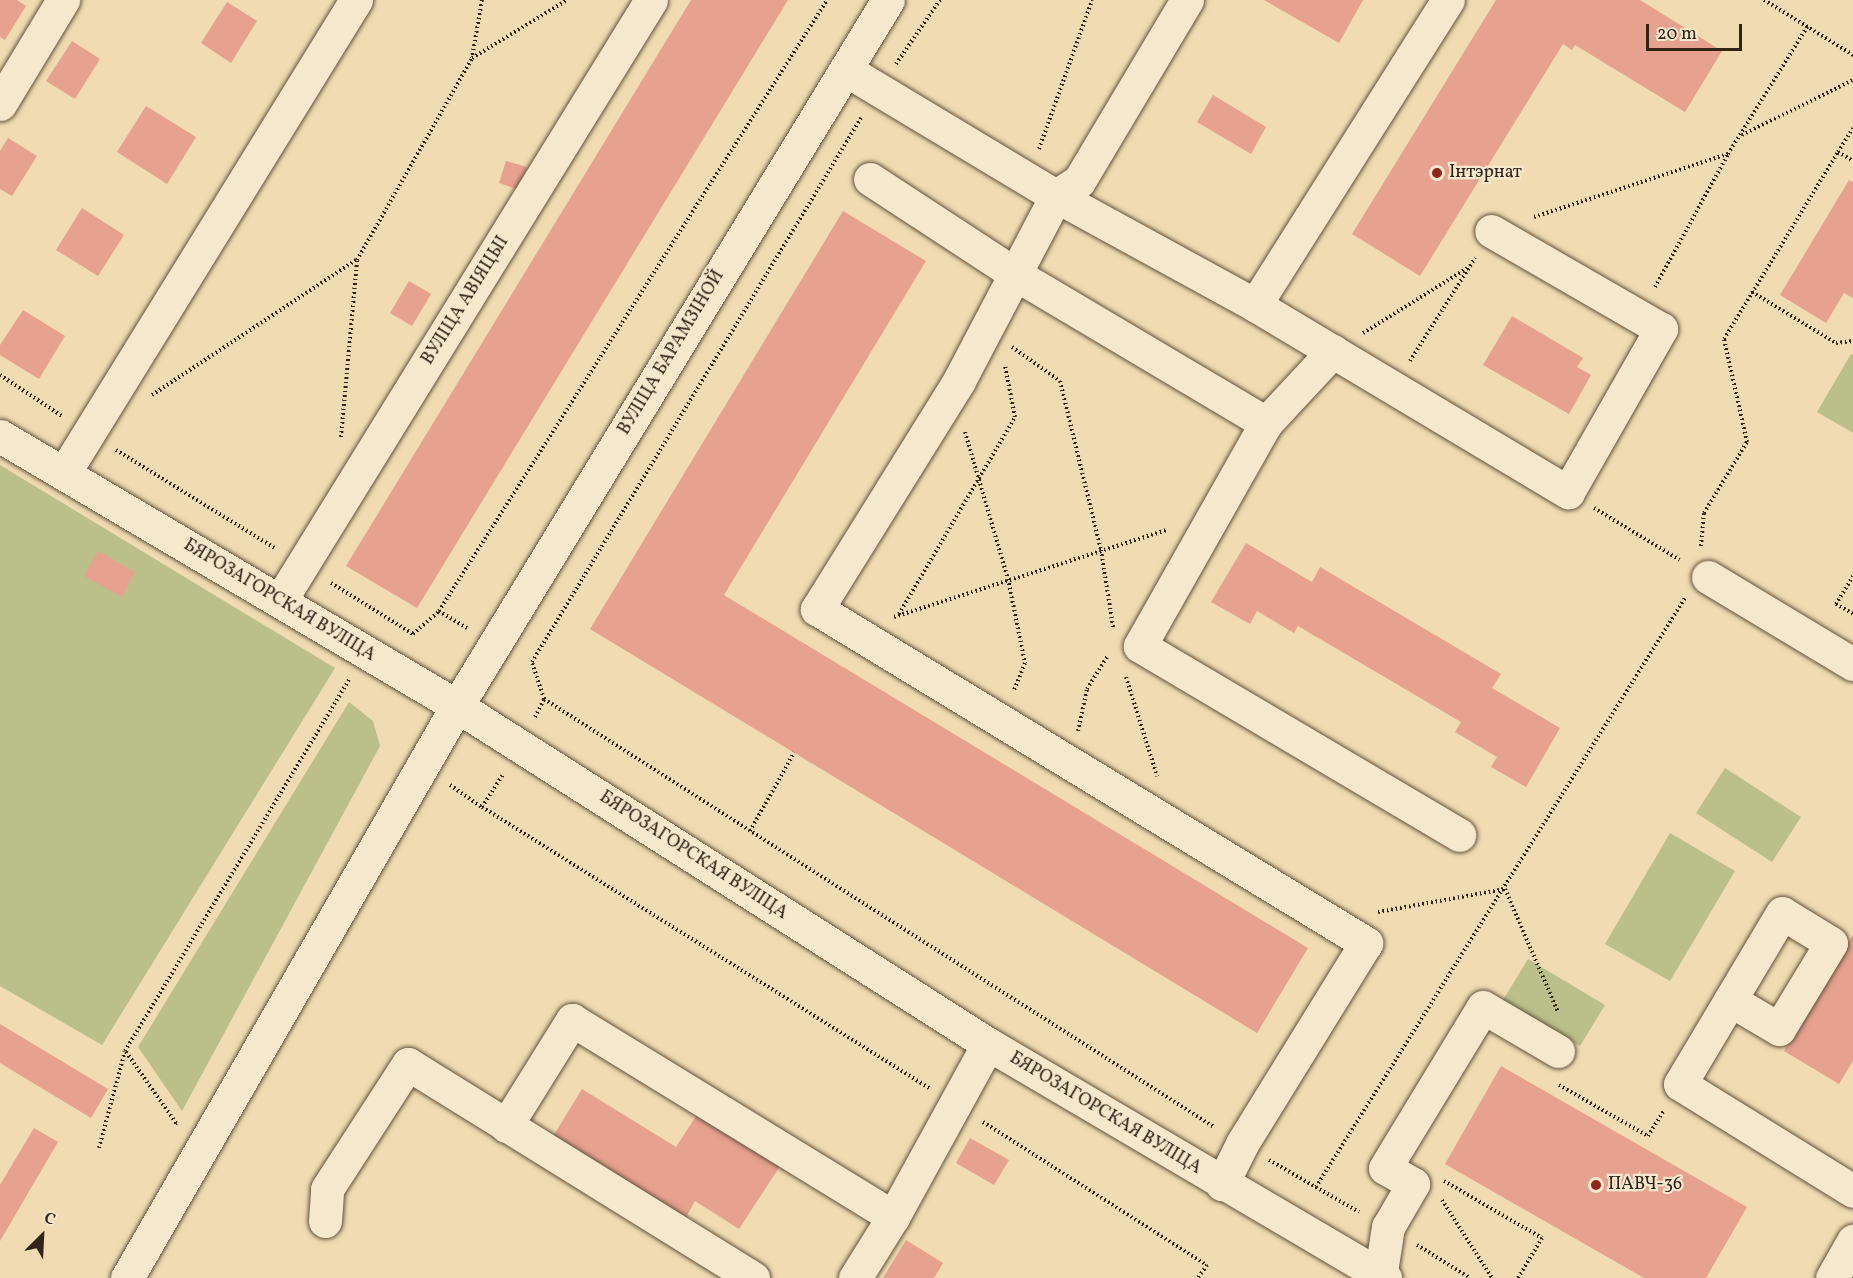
<!DOCTYPE html>
<html>
<head>
<meta charset="utf-8">
<style>
	body { margin:0 }
	#map { position:relative; width:1853px; height:1278px; overflow:hidden; background:#f0dbb2; font-family:Vollkorn,serif }
	div>[style] { position:absolute }
	.green>* { inset:0; background:#bbc08b }
	.building>* { inset:0; background:#e6a18f }
	.path>* { height:4px; margin-top:-2px; transform-origin:0; background:repeating-linear-gradient(90deg,#322518 0 1.5px,transparent 0 4.5px) }
	.roads { filter:drop-shadow(0 0 2px #62523e) drop-shadow(0 0 2px #62523e) }
	.minor>* { height:33px; margin:-16.5px; padding:0 16.5px; transform-origin:16.5px; border-radius:16.5px; background:#f5e8cd }
	.dots>* { width:16px; height:16px; translate:-50% -50%; box-sizing:border-box; border:3px solid #f5e8cd; border-radius:50% }
	span { translate:-50% -50%; white-space:nowrap; text-align:center; line-height:1.15; -webkit-text-stroke:4.5px #f5e8cd; paint-order:stroke }
	.poi-label { font-size:18px; color:#322518 }
	.left { translate:0 -50%; text-align:left }
	.street-label { font-size:18px; color:#322518 }
	.north { position:absolute; left:12px; top:1206px; width:60px; height:60px; -webkit-text-stroke:4px #f5e8cd; paint-order:stroke; rotate:24deg; font-size:16px; font-weight:700; line-height:24px; text-align:center; color:#322518 }
	.north::after { content:''; display:block; margin:auto; width:21px; height:27px; background:#322518; clip-path:polygon(50% 0,100% 100%,50% 72%,0 100%) }
	.scale { position:absolute; left:1646px; top:24px; width:96px; height:27px; box-sizing:border-box; border:3px solid #322518; border-top:0; padding-left:8px; font-size:18px; line-height:21px; white-space:nowrap; color:#322518; -webkit-text-stroke:4px #f5e8cd; paint-order:stroke }
</style>
</head>
<body>
<div id="map">
	<div class="green">
		<i style="clip-path:polygon(1851px 354px,1853px 355px,1853px 433px,1817px 412px)"></i>
		<i style="clip-path:polygon(0 465px,335px 668px,102px 1045px,0 986px)"></i>
		<i style="clip-path:polygon(349px 702px,373px 721px,380px 746px,182px 1111px,138px 1047px)"></i>
		<i style="clip-path:polygon(1725px 768px,1801px 817px,1772px 862px,1696px 813px)"></i>
		<i style="clip-path:polygon(1670px 833px,1735px 871px,1670px 981px,1605px 944px)"></i>
		<i style="clip-path:polygon(1528px 959px,1605px 1005px,1580px 1046px,1503px 1000px)"></i>
	</div>
	<div class="building">
		<i style="clip-path:polygon(0 0,17px 0,26px 6px,5px 40px,0 37px)"></i>
		<i style="clip-path:polygon(691px 0,788px 0,417px 608px,346px 566px)"></i>
		<i style="clip-path:polygon(1264px 0,1363px 0,1339px 43px)"></i>
		<i style="clip-path:polygon(1496px 0,1640px 0,1722px 51px,1685px 112px,1575px 45px,1572px 50px,1563px 44px,1420px 276px,1352px 234px)"></i>
		<i style="clip-path:polygon(227px 2px,257px 21px,231px 63px,201px 43px)"></i>
		<i style="clip-path:polygon(72px 41px,100px 59px,75px 99px,46px 81px)"></i>
		<i style="clip-path:polygon(1213px 95px,1266px 127px,1251px 154px,1197px 122px)"></i>
		<i style="clip-path:polygon(146px 106px,196px 137px,167px 184px,117px 152px)"></i>
		<i style="clip-path:polygon(8px 138px,37px 156px,12px 196px,0 189px,0 151px)"></i>
		<i style="clip-path:polygon(506px 161px,527px 167px,519px 190px,499px 183px)"></i>
		<i style="clip-path:polygon(1849px 180px,1853px 182px,1853px 298px,1844px 293px,1826px 323px,1780px 295px)"></i>
		<i style="clip-path:polygon(82px 208px,124px 235px,98px 276px,56px 250px)"></i>
		<i style="clip-path:polygon(843px 211px,926px 261px,724px 595px,1308px 948px,1257px 1033px,590px 629px)"></i>
		<i style="clip-path:polygon(409px 281px,431px 294px,412px 326px,390px 313px)"></i>
		<i style="clip-path:polygon(23px 310px,65px 336px,39px 379px,0 355px,0 345px)"></i>
		<i style="clip-path:polygon(1512px 316px,1583px 358px,1577px 367px,1591px 375px,1569px 414px,1483px 365px)"></i>
		<i style="clip-path:polygon(1246px 543px,1312px 582px,1320px 567px,1501px 674px,1492px 688px,1560px 728px,1526px 787px,1491px 767px,1497px 757px,1455px 732px,1461px 722px,1298px 626px,1294px 633px,1257px 611px,1250px 624px,1211px 602px)"></i>
		<i style="clip-path:polygon(98px 551px,135px 572px,122px 597px,84px 576px)"></i>
		<i style="clip-path:polygon(1853px 935px,1853px 1061px,1839px 1084px,1784px 1051px)"></i>
		<i style="clip-path:polygon(0 1024px,108px 1089px,91px 1118px,0 1063px)"></i>
		<i style="clip-path:polygon(1501px 1066px,1747px 1207px,1706px 1278px,1644px 1278px,1445px 1164px)"></i>
		<i style="clip-path:polygon(582px 1089px,676px 1147px,698px 1113px,780px 1166px,739px 1229px,695px 1201px,684px 1221px,552px 1138px)"></i>
		<i style="clip-path:polygon(34px 1128px,58px 1142px,0 1241px,0 1185px)"></i>
		<i style="clip-path:polygon(970px 1138px,1009px 1160px,994px 1185px,956px 1163px)"></i>
		<i style="clip-path:polygon(906px 1240px,943px 1263px,934px 1278px,883px 1278px)"></i>
	</div>
	<div class="path">
		<i style="left:482px;top:0;width:59px;rotate:99.8deg"></i>
		<i style="left:472px;top:58px;width:111px;rotate:-31.4deg"></i>
		<i style="left:1764px;top:0;width:105px;rotate:31.7deg"></i>
		<i style="left:896px;top:64px;width:78px;rotate:-55.5deg"></i>
		<i style="left:1742px;top:135px;width:124px;rotate:-26.4deg"></i>
		<i style="left:1039px;top:149px;width:158px;rotate:-70.4deg"></i>
		<i style="left:1838px;top:152px;width:28px;rotate:-58deg"></i>
		<i style="left:1534px;top:217px;width:204px;rotate:-18deg"></i>
		<i style="left:1655px;top:287px;width:152px;rotate:-61.2deg"></i>
		<i style="left:1728px;top:154px;width:150px;rotate:-58.1deg"></i>
		<i style="left:1752px;top:292px;width:98px;rotate:31.3deg"></i>
		<i style="left:1836px;top:343px;width:17px;rotate:-7deg"></i>
		<i style="left:1363px;top:333px;width:125px;rotate:-31.9deg"></i>
		<i style="left:1012px;top:347px;width:59px;rotate:35.3deg"></i>
		<i style="left:1060px;top:381px;width:174px;rotate:76.4deg"></i>
		<i style="left:1101px;top:550px;width:78px;rotate:81.1deg"></i>
		<i style="left:1410px;top:361px;width:122px;rotate:-57.7deg"></i>
		<i style="left:0;top:375px;width:74px;rotate:33.5deg"></i>
		<i style="left:152px;top:395px;width:245px;rotate:-33.5deg"></i>
		<i style="left:965px;top:432px;width:153px;rotate:73.7deg"></i>
		<i style="left:1008px;top:579px;width:86px;rotate:78.6deg"></i>
		<i style="left:1025px;top:663px;width:29px;rotate:112deg"></i>
		<i style="left:341px;top:437px;width:178px;rotate:-84.8deg"></i>
		<i style="left:357px;top:260px;width:232px;rotate:-60.3deg"></i>
		<i style="left:116px;top:450px;width:188px;rotate:31.7deg"></i>
		<i style="left:1594px;top:508px;width:100px;rotate:31.2deg"></i>
		<i style="left:1701px;top:546px;width:33px;rotate:-85deg"></i>
		<i style="left:1704px;top:513px;width:83px;rotate:-58.8deg"></i>
		<i style="left:1747px;top:442px;width:106px;rotate:-102.6deg"></i>
		<i style="left:1724px;top:339px;width:219px;rotate:-58.6deg"></i>
		<i style="left:1838px;top:152px;width:17px;rotate:31deg"></i>
		<i style="left:1853px;top:576px;width:33px;rotate:121deg"></i>
		<i style="left:1836px;top:604px;width:20px;rotate:30deg"></i>
		<i style="left:331px;top:583px;width:97px;rotate:31.9deg"></i>
		<i style="left:413px;top:634px;width:35px;rotate:-41deg"></i>
		<i style="left:899px;top:614px;width:229px;rotate:-59.5deg"></i>
		<i style="left:1015px;top:417px;width:52px;rotate:-101.1deg"></i>
		<i style="left:894px;top:617px;width:287px;rotate:-17.7deg"></i>
		<i style="left:467px;top:628px;width:33px;rotate:-149deg"></i>
		<i style="left:439px;top:611px;width:724px;rotate:-57.58deg"></i>
		<i style="left:1126px;top:677px;width:104px;rotate:72.6deg"></i>
		<i style="left:544px;top:699px;width:795px;rotate:32.57deg"></i>
		<i style="left:535px;top:717px;width:20px;rotate:-63deg"></i>
		<i style="left:544px;top:699px;width:39px;rotate:-108deg"></i>
		<i style="left:532px;top:662px;width:636px;rotate:-58.84deg"></i>
		<i style="left:1078px;top:731px;width:43px;rotate:-77.9deg"></i>
		<i style="left:1087px;top:689px;width:40px;rotate:-58deg"></i>
		<i style="left:450px;top:785px;width:39px;rotate:35deg"></i>
		<i style="left:482px;top:807px;width:40px;rotate:-57.1deg"></i>
		<i style="left:482px;top:807px;width:528px;rotate:32.15deg"></i>
		<i style="left:750px;top:831px;width:90px;rotate:-60.6deg"></i>
		<i style="left:1378px;top:912px;width:129px;rotate:-10.3deg"></i>
		<i style="left:1505px;top:889px;width:134px;rotate:66.7deg"></i>
		<i style="left:126px;top:1052px;width:87px;rotate:54.8deg"></i>
		<i style="left:176px;top:1123px;width:4px;rotate:124deg"></i>
		<i style="left:1559px;top:1085px;width:103px;rotate:29.8deg"></i>
		<i style="left:1648px;top:1136px;width:31px;rotate:-58deg"></i>
		<i style="left:983px;top:1122px;width:266px;rotate:32.6deg"></i>
		<i style="left:1207px;top:1265px;width:16px;rotate:125deg"></i>
		<i style="left:99px;top:1148px;width:100px;rotate:-75deg"></i>
		<i style="left:125px;top:1051px;width:434px;rotate:-58.9deg"></i>
		<i style="left:1269px;top:1160px;width:104px;rotate:30deg"></i>
		<i style="left:1444px;top:1181px;width:113px;rotate:30.2deg"></i>
		<i style="left:1542px;top:1238px;width:47px;rotate:121deg"></i>
		<i style="left:1316px;top:1187px;width:695px;rotate:-57.93deg"></i>
		<i style="left:1442px;top:1200px;width:93px;rotate:57.3deg"></i>
		<i style="left:1417px;top:1245px;width:62px;rotate:31.9deg"></i>
	</div>
	<div class="roads">
		<div class="minor">
			<i style="left:1187px;top:0;width:211px;rotate:120.8deg"></i>
			<i style="left:1079px;top:181px;width:27px;rotate:147deg"></i>
			<i style="left:1056px;top:196px;width:209px;rotate:117.7deg"></i>
			<i style="left:959px;top:381px;width:269px;rotate:121.9deg"></i>
			<i style="left:817px;top:609px;width:643px;rotate:31.32deg"></i>
			<i style="left:1366px;top:943px;width:236px;rotate:121.7deg"></i>
			<i style="left:1242px;top:1144px;width:45px;rotate:116.6deg"></i>
			<i style="left:846px;top:70px;width:245px;rotate:31deg"></i>
			<i style="left:1056px;top:196px;width:227px;rotate:28.7deg"></i>
			<i style="left:1255px;top:305px;width:361px;rotate:-57.7deg"></i>
			<i style="left:0;top:104px;width:122px;rotate:-58.8deg"></i>
			<i style="left:870px;top:179px;width:173px;rotate:33.2deg"></i>
			<i style="left:1015px;top:274px;width:292px;rotate:30.7deg"></i>
			<i style="left:1255px;top:305px;width:365px;rotate:30.9deg"></i>
			<i style="left:1568px;top:492px;width:188px;rotate:-60.3deg"></i>
			<i style="left:1661px;top:329px;width:196px;rotate:-150deg"></i>
			<i style="left:1333px;top:351px;width:98px;rotate:132.9deg"></i>
			<i style="left:1266px;top:423px;width:256px;rotate:119.5deg"></i>
			<i style="left:1140px;top:646px;width:371px;rotate:30.6deg"></i>
			<i style="left:0;top:436px;width:531px;rotate:30.58deg"></i>
			<i style="left:457px;top:706px;width:629px;rotate:32.48deg"></i>
			<i style="left:988px;top:1044px;width:461px;rotate:30.5deg"></i>
			<i style="left:64px;top:473px;width:556px;rotate:-58.31deg"></i>
			<i style="left:1708px;top:577px;width:169px;rotate:31deg"></i>
			<i style="left:280px;top:601px;width:706px;rotate:-58.31deg"></i>
			<i style="left:1730px;top:1000px;width:57px;rotate:30.6deg"></i>
			<i style="left:1779px;top:1029px;width:100px;rotate:-58.8deg"></i>
			<i style="left:1831px;top:943px;width:57px;rotate:-148.5deg"></i>
			<i style="left:1782px;top:913px;width:199px;rotate:120.8deg"></i>
			<i style="left:1680px;top:1084px;width:203px;rotate:31.7deg"></i>
			<i style="left:506px;top:1126px;width:125px;rotate:-58.1deg"></i>
			<i style="left:572px;top:1020px;width:377px;rotate:31.5deg"></i>
			<i style="left:325px;top:1221px;width:32px;rotate:-86deg"></i>
			<i style="left:327px;top:1189px;width:149px;rotate:-57.1deg"></i>
			<i style="left:408px;top:1064px;width:406px;rotate:31.8deg"></i>
			<i style="left:127px;top:1278px;width:660px;rotate:-60.02deg"></i>
			<i style="left:457px;top:706px;width:827px;rotate:-58.6deg"></i>
			<i style="left:855px;top:1278px;width:72px;rotate:-58.1deg"></i>
			<i style="left:893px;top:1217px;width:197px;rotate:-61.2deg"></i>
			<i style="left:1380px;top:1278px;width:52px;rotate:-81.1deg"></i>
			<i style="left:1388px;top:1227px;width:50px;rotate:-59.8deg"></i>
			<i style="left:1413px;top:1184px;width:32px;rotate:-150deg"></i>
			<i style="left:1385px;top:1168px;width:188px;rotate:-58.7deg"></i>
			<i style="left:1483px;top:1007px;width:87px;rotate:30.4deg"></i>
			<i style="left:1832px;top:1278px;width:43px;rotate:-60.4deg"></i>
		</div>
	</div>
	<div class="dots">
		<i style="left:1437px;top:173px;background:#8f2418"></i>
		<i style="left:1596px;top:1185px;background:#8f2418"></i>
	</div>
	<div class="poi-label">
		<span class="left" style="left:1449px;top:173px">Інтэрнат</span>
		<span class="left" style="left:1608px;top:1185px">ПАВЧ-36</span>
	</div>
	<div class="street-label">
		<span style="left:466px;top:301px;rotate:-58deg">ВУЛІЦА АВІЯЦЫІ</span>
		<span style="left:672px;top:353px;rotate:-59deg">ВУЛІЦА БАРАМЗІНОЙ</span>
		<span style="left:279px;top:601px;rotate:31deg">БЯРОЗАГОРСКАЯ ВУЛІЦА</span>
		<span style="left:693px;top:856px;rotate:33deg">БЯРОЗАГОРСКАЯ ВУЛІЦА</span>
		<span style="left:1105px;top:1114px;rotate:31deg">БЯРОЗАГОРСКАЯ ВУЛІЦА</span>
	</div>
	<div class="north">С</div>
	<div class="scale">20 m</div>
</div>
</body>
</html>
